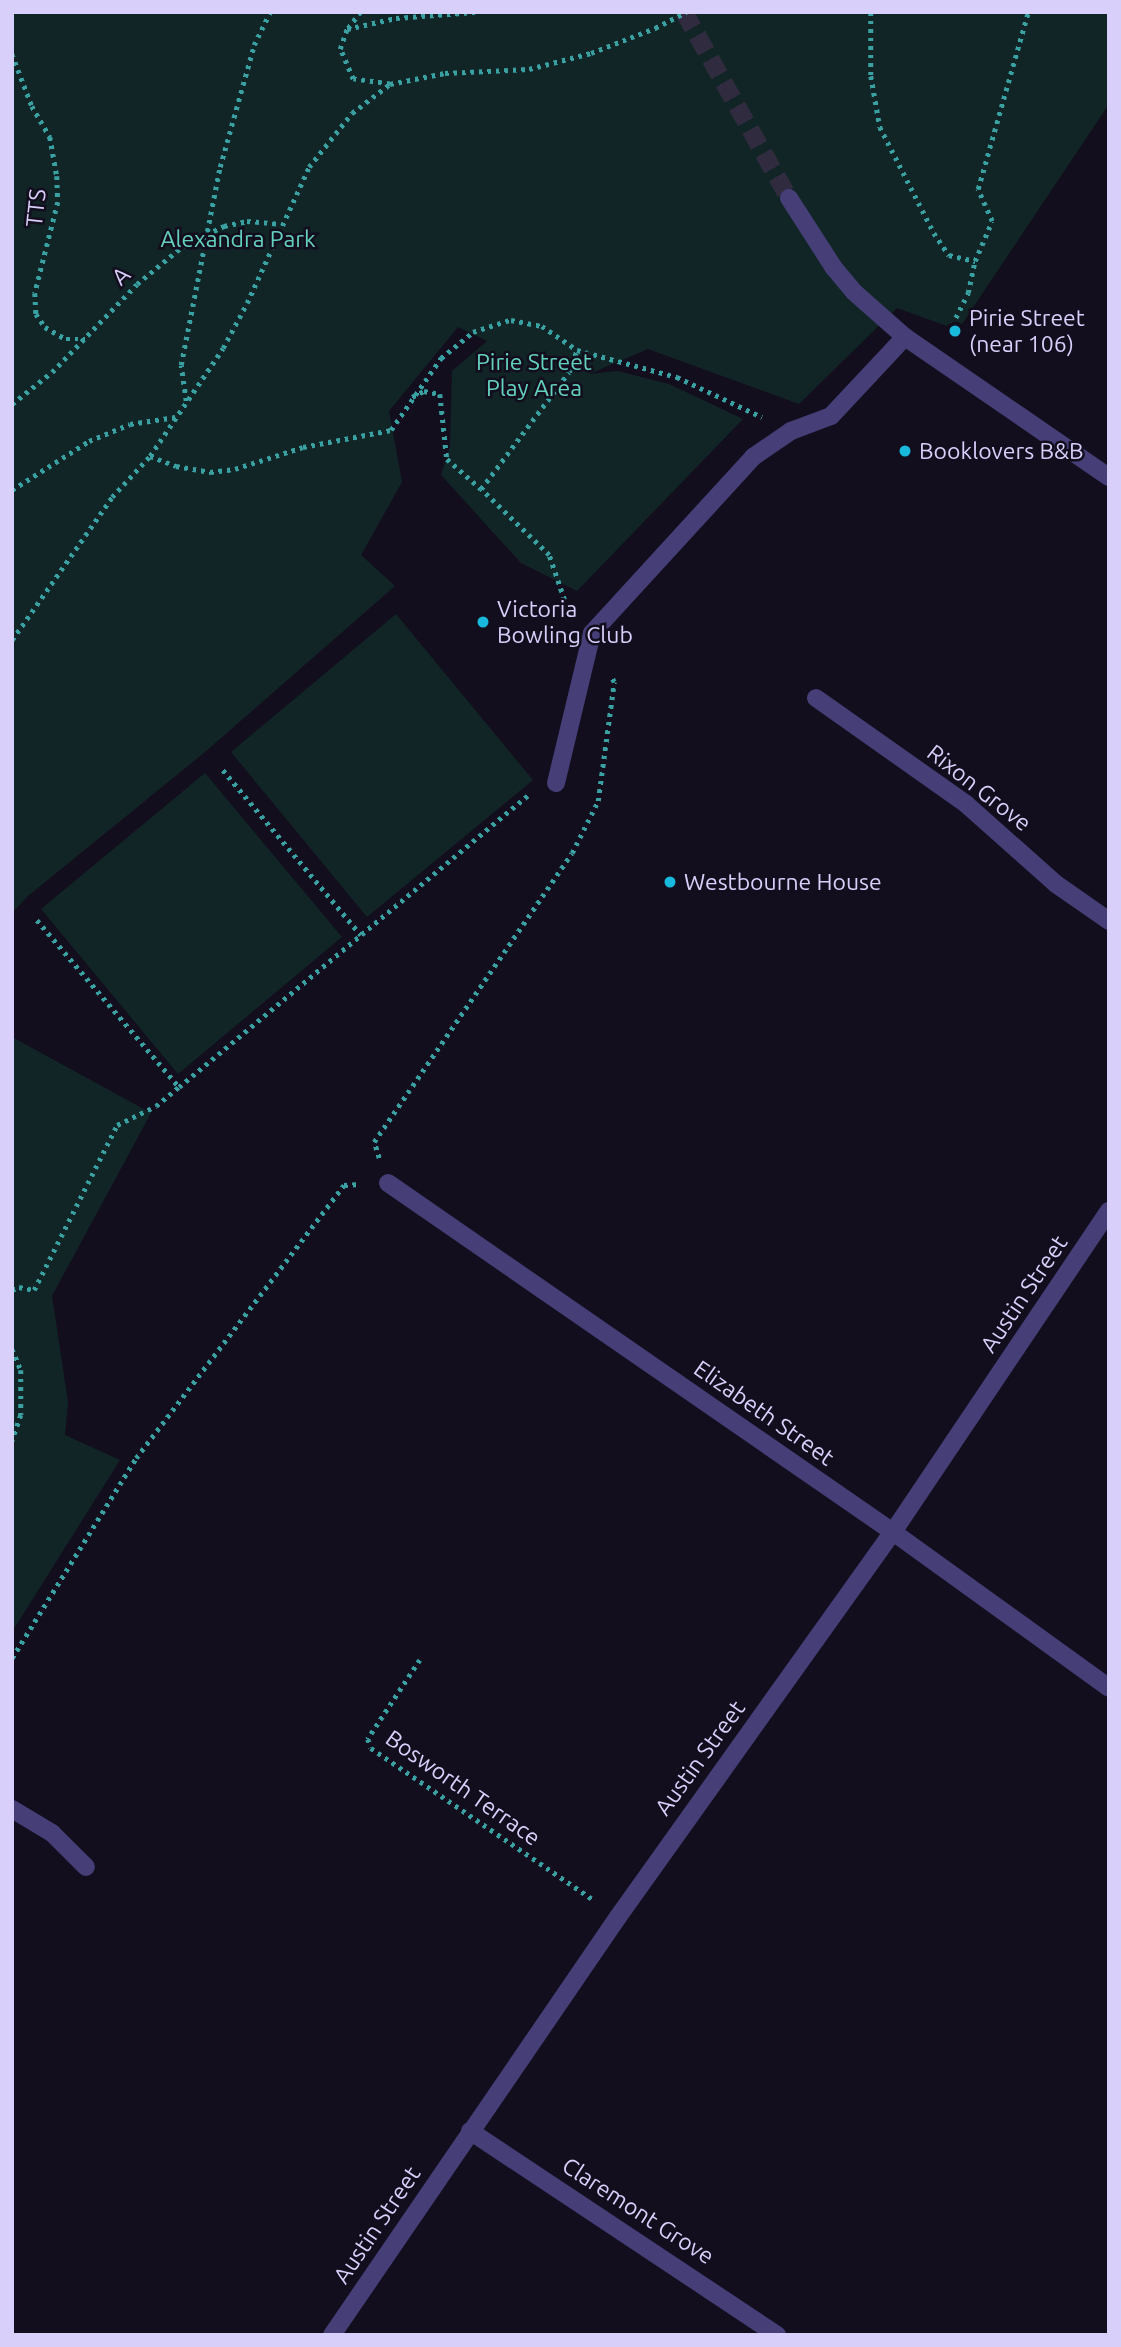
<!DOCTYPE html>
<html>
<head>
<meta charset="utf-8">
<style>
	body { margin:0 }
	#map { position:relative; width:1121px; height:2347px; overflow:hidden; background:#120e1d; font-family:Ubuntu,sans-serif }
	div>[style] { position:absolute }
	.green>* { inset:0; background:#122526 }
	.minor-tunnel>* { height:18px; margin-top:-9px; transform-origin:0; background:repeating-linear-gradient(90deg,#302b3e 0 18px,transparent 0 27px) }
	.path>* { height:4.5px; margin-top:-2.25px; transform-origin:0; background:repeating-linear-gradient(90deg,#3aa1a3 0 3.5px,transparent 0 8.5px) }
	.minor>* { height:18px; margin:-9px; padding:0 9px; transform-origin:9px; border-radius:9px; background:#453e77 }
	.dots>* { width:19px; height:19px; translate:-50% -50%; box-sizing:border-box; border:4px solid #120e1d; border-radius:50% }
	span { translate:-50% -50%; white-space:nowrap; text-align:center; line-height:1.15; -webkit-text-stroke:5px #120e1d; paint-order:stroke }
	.street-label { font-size:23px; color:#d8cffa }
	.park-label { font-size:23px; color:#64d1bf }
	.poi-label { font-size:23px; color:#d8cffa }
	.left { translate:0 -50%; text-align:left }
	.frame { position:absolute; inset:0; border:14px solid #d8cffa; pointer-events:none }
</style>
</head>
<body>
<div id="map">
	<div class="green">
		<i style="clip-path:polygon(12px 12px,1109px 12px,1109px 104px,958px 330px,897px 308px,799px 404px,648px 349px,589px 374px,618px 371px,669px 384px,743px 419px,577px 591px,521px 563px,441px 475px,450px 446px,452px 371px,487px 341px,458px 327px,389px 411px,402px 482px,361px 555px,395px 586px,205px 752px,28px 896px,12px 913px)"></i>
		<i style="clip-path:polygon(396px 614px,533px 780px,367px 917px,231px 752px)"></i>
		<i style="clip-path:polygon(205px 773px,342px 937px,178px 1074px,41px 909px)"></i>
		<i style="clip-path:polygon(12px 1037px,151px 1113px,52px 1296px,68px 1402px,65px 1435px,120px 1460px,12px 1632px)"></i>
	</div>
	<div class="minor-tunnel">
		<i style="left:684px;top:12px;width:214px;rotate:60.6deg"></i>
	</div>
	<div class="path">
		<i style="left:871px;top:12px;width:64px;rotate:90deg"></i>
		<i style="left:871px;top:76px;width:52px;rotate:80deg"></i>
		<i style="left:880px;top:127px;width:119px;rotate:63deg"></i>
		<i style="left:934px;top:233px;width:27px;rotate:56deg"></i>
		<i style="left:949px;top:255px;width:27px;rotate:13deg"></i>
		<i style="left:348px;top:28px;width:20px;rotate:-53deg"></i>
		<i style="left:12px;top:54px;width:56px;rotate:69deg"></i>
		<i style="left:32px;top:106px;width:36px;rotate:60deg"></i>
		<i style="left:50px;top:137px;width:40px;rotate:80deg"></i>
		<i style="left:57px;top:176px;width:26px;rotate:88deg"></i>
		<i style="left:58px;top:202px;width:94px;rotate:104.2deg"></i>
		<i style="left:35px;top:293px;width:21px;rotate:87deg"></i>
		<i style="left:36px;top:314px;width:16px;rotate:55deg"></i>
		<i style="left:45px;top:327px;width:24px;rotate:30deg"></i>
		<i style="left:66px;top:339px;width:19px"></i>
		<i style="left:390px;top:84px;width:37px;rotate:-172deg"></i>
		<i style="left:353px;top:79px;width:33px;rotate:-113deg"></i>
		<i style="left:340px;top:49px;width:21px;rotate:-71deg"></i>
		<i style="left:347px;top:29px;width:50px;rotate:-12.7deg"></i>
		<i style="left:396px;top:18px;width:79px;rotate:-4.3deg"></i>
		<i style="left:948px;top:333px;width:45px;rotate:-63.4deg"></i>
		<i style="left:968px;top:293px;width:33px;rotate:-78deg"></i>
		<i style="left:975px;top:261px;width:43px;rotate:-67deg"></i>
		<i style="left:992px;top:221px;width:35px;rotate:-114deg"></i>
		<i style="left:978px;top:189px;width:184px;rotate:-74.2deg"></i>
		<i style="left:412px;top:397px;width:13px;rotate:-27deg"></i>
		<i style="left:424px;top:391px;width:16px;rotate:11deg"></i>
		<i style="left:440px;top:394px;width:65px;rotate:83.9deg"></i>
		<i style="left:447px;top:459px;width:45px;rotate:41.4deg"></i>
		<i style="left:186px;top:401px;width:36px;rotate:-98deg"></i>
		<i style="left:181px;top:365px;width:202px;rotate:-78.9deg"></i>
		<i style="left:220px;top:167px;width:127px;rotate:-74.4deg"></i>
		<i style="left:254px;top:45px;width:37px;rotate:-64deg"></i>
		<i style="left:12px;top:404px;width:51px;rotate:-38.7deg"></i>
		<i style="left:52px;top:372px;width:122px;rotate:-46deg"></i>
		<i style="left:137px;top:284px;width:60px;rotate:-39.6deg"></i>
		<i style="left:183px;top:246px;width:46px;rotate:-26deg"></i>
		<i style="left:224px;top:226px;width:24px;rotate:-12deg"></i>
		<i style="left:247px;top:221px;width:33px;rotate:5deg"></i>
		<i style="left:150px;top:456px;width:28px;rotate:21deg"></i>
		<i style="left:176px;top:466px;width:35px;rotate:10deg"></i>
		<i style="left:210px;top:472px;width:25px;rotate:-7deg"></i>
		<i style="left:235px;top:469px;width:71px;rotate:-17.9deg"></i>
		<i style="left:303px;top:447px;width:90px;rotate:-10.9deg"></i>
		<i style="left:391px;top:430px;width:88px;rotate:-55.2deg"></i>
		<i style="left:441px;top:358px;width:41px;rotate:-39.1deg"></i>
		<i style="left:473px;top:332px;width:40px;rotate:-18deg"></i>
		<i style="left:511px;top:320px;width:32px;rotate:11deg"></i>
		<i style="left:542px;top:326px;width:42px;rotate:34.4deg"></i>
		<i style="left:577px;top:350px;width:104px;rotate:15.1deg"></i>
		<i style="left:677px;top:377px;width:94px;rotate:25.2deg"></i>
		<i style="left:12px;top:490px;width:91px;rotate:-32.5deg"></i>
		<i style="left:89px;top:441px;width:44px;rotate:-22.5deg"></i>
		<i style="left:130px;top:424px;width:46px;rotate:-8.8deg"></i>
		<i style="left:572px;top:613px;width:7px;rotate:-135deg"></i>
		<i style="left:567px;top:608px;width:56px;rotate:-108.8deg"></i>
		<i style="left:549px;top:555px;width:95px;rotate:-135.9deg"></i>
		<i style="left:481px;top:489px;width:146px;rotate:-53.1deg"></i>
		<i style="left:569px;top:372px;width:23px;rotate:-70deg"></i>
		<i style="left:12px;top:640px;width:174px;rotate:-55deg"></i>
		<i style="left:112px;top:497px;width:56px;rotate:-47.2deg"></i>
		<i style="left:150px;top:456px;width:130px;rotate:-55.9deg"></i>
		<i style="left:223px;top:348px;width:51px;rotate:-61.9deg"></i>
		<i style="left:247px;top:303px;width:149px;rotate:-65.5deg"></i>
		<i style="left:309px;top:167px;width:69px;rotate:-51.5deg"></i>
		<i style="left:352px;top:113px;width:48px;rotate:-37.3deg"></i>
		<i style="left:390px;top:84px;width:56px;rotate:-11.3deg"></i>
		<i style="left:445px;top:73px;width:84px;rotate:-2.7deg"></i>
		<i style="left:529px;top:69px;width:64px;rotate:-14.5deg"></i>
		<i style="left:591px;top:53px;width:69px;rotate:-21.3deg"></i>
		<i style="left:655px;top:28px;width:35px;rotate:-27deg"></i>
		<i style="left:223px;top:770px;width:215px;rotate:50.1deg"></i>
		<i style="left:37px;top:920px;width:219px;rotate:49.6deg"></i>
		<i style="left:379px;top:1158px;width:17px;rotate:-107deg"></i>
		<i style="left:374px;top:1142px;width:350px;rotate:-55.6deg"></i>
		<i style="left:572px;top:853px;width:58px;rotate:-63.4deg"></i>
		<i style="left:598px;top:801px;width:120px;rotate:-82.3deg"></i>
		<i style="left:614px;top:682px;width:7px;rotate:-117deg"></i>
		<i style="left:12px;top:1290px;width:8px;rotate:-23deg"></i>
		<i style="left:19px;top:1287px;width:15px;rotate:11deg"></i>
		<i style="left:34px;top:1290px;width:185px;rotate:-63.3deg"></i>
		<i style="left:117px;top:1125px;width:43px;rotate:-26deg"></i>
		<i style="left:156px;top:1106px;width:30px;rotate:-40deg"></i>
		<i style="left:179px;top:1087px;width:457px;rotate:-39.9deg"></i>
		<i style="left:12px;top:1349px;width:23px;rotate:67deg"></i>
		<i style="left:21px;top:1370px;width:45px;rotate:90deg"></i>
		<i style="left:21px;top:1415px;width:28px;rotate:109deg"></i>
		<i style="left:12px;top:1658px;width:235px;rotate:-58.2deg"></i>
		<i style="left:136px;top:1458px;width:343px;rotate:-52.7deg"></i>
		<i style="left:344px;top:1185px;width:16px;rotate:-4deg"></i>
		<i style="left:420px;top:1660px;width:95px;rotate:123.4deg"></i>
		<i style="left:368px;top:1739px;width:9px;rotate:72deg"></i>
		<i style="left:371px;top:1748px;width:270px;rotate:34.3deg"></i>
	</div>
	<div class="minor">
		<i style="left:789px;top:198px;width:83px;rotate:57.3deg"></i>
		<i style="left:834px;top:268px;width:31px;rotate:50deg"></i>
		<i style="left:854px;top:292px;width:68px;rotate:41.4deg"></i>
		<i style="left:905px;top:337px;width:247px;rotate:34.5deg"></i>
		<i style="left:816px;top:698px;width:184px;rotate:35.2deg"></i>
		<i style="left:966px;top:804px;width:120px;rotate:41.6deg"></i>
		<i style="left:1056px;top:884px;width:65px;rotate:34.9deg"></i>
		<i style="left:556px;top:783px;width:154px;rotate:-76.5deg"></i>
		<i style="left:592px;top:633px;width:239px;rotate:-47.5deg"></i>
		<i style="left:753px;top:457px;width:46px;rotate:-34.4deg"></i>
		<i style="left:791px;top:431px;width:43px;rotate:-20.6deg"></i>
		<i style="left:831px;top:416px;width:108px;rotate:-46.9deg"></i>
		<i style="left:388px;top:1183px;width:614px;rotate:34.65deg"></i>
		<i style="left:893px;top:1532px;width:266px;rotate:35.8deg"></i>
		<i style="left:12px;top:1809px;width:47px;rotate:31deg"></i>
		<i style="left:52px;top:1833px;width:48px;rotate:45deg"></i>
		<i style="left:470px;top:2131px;width:369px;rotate:33.6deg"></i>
		<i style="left:332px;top:2335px;width:506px;rotate:-55.62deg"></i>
		<i style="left:618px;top:1917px;width:473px;rotate:-54.5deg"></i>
		<i style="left:893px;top:1532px;width:387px;rotate:-56.1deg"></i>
	</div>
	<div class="dots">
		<i style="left:955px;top:331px;background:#18b9dc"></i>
		<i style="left:905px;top:451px;background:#18b9dc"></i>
		<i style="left:483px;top:622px;background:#18b9dc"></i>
		<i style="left:670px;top:882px;background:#18b9dc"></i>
	</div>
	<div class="street-label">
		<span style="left:36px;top:208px;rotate:-84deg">TTS</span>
		<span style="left:121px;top:276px;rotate:-44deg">A</span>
		<span style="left:979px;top:788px;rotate:38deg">Rixon Grove</span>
		<span style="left:1024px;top:1294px;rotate:-56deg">Austin Street</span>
		<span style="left:764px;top:1413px;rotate:35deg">Elizabeth Street</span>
		<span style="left:700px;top:1758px;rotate:-54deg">Austin Street</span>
		<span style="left:463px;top:1788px;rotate:35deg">Bosworth Terrace</span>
		<span style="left:638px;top:2211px;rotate:33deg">Claremont Grove</span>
		<span style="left:377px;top:2225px;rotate:-56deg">Austin Street</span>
	</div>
	<div class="park-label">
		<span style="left:238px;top:239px">Alexandra Park</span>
		<span style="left:534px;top:375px">Pirie Street<br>Play Area</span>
	</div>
	<div class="poi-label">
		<span class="left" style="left:969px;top:331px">Pirie Street<br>(near 106)</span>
		<span class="left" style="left:919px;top:451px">Booklovers B&amp;B</span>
		<span class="left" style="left:497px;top:622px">Victoria<br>Bowling Club</span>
		<span class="left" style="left:684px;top:882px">Westbourne House</span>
	</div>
	<div class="frame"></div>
</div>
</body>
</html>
